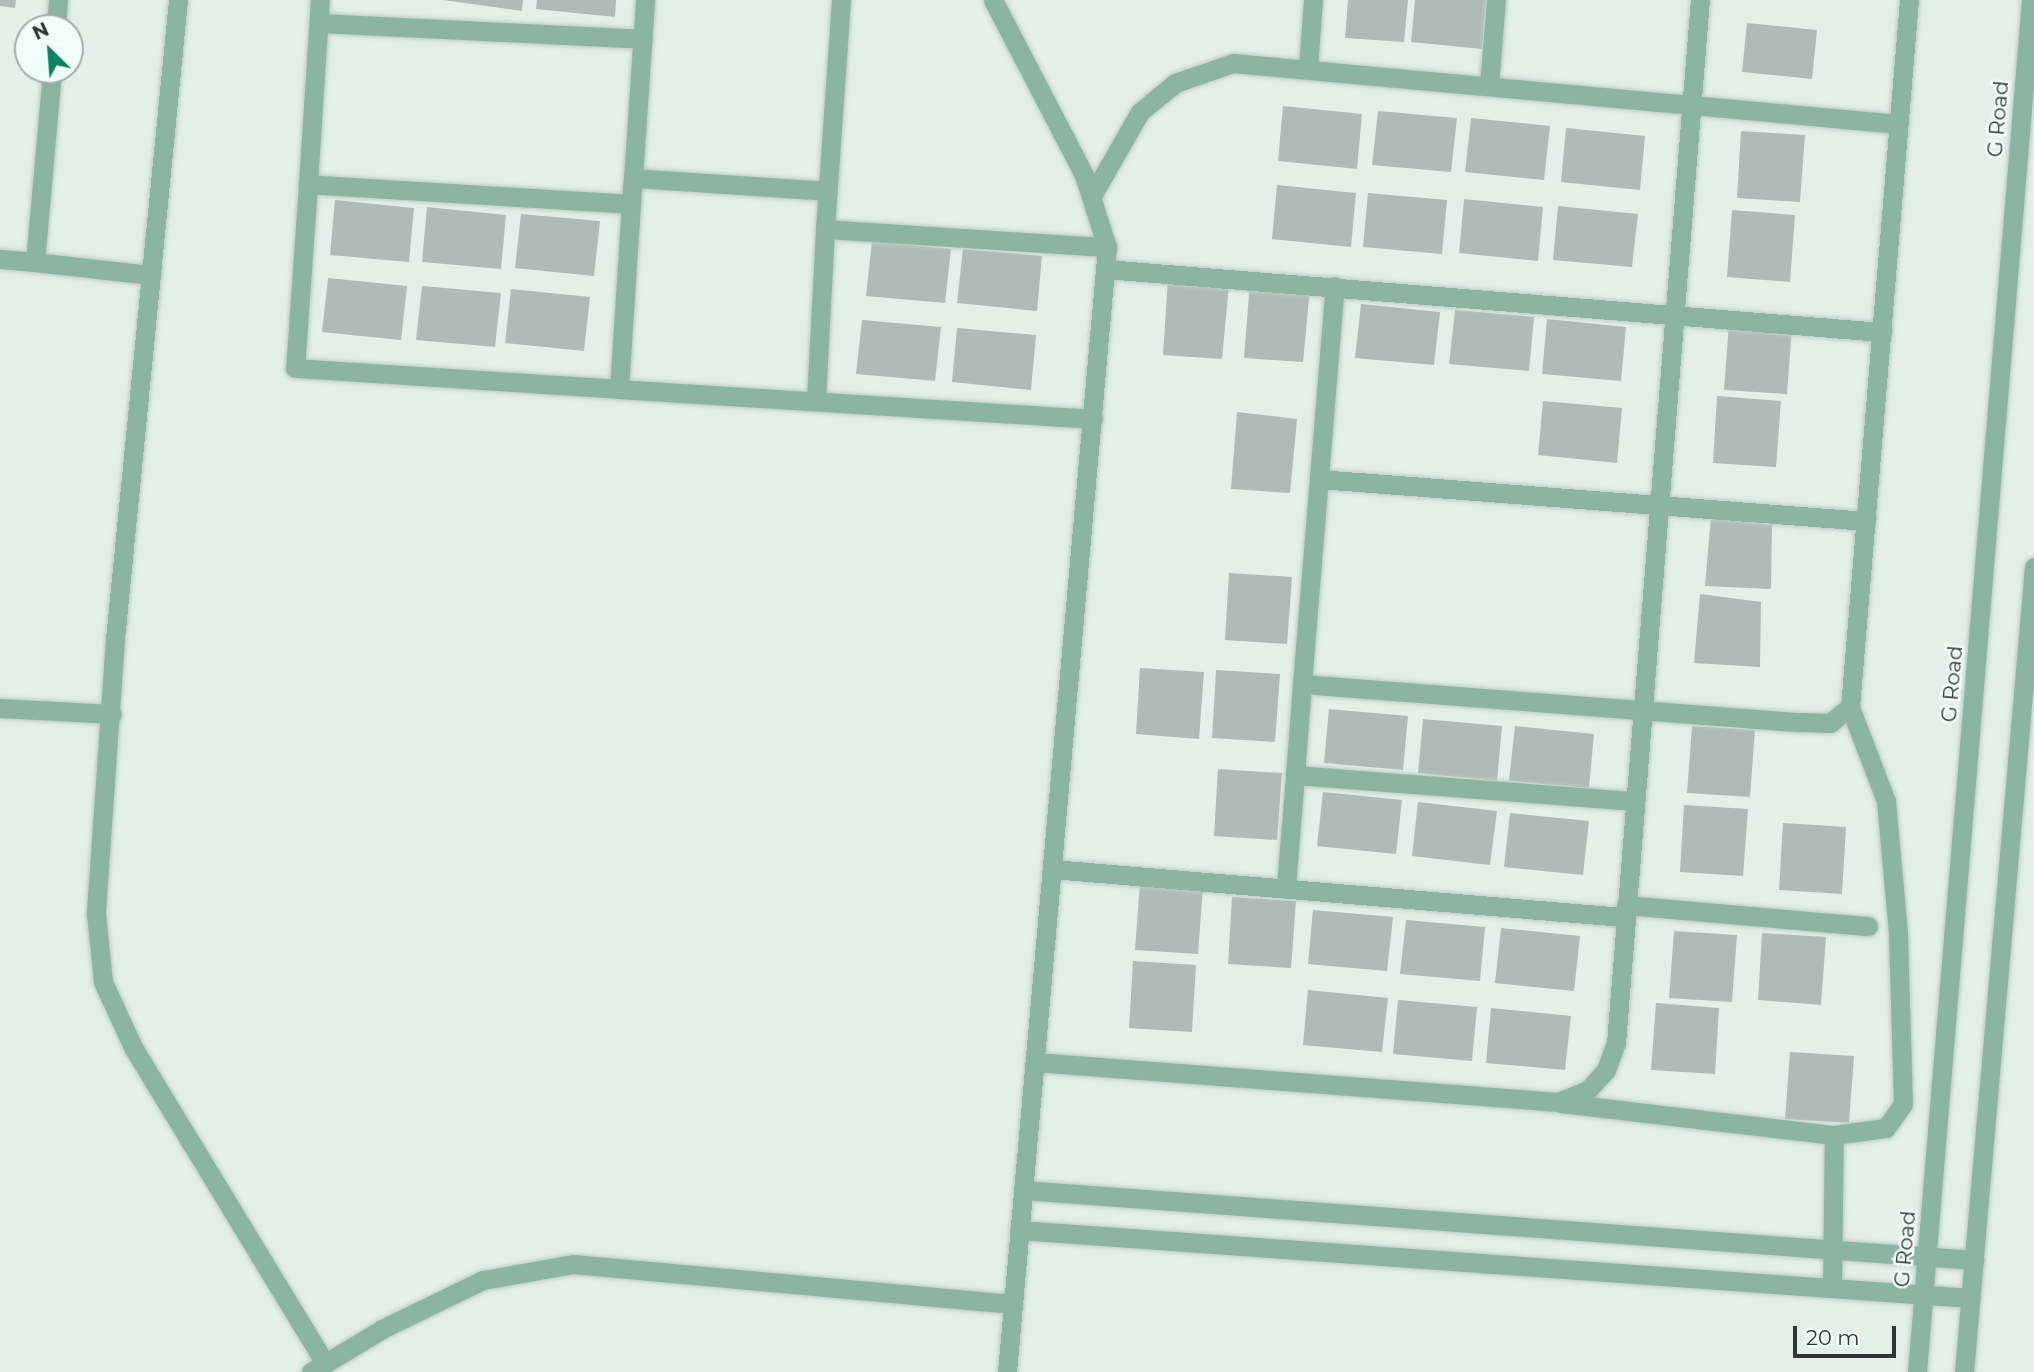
<!DOCTYPE html>
<html>
<head>
<meta charset="utf-8">
<style>
	body { margin:0 }
	#map { position:relative; width:2034px; height:1372px; overflow:hidden; background:#e3f0ea; font-family:Montserrat,sans-serif }
	div>[style] { position:absolute }
	.building>* { inset:0; background:#afbbb6 }
	.roads { filter:drop-shadow(0 0 2px #bfcbc5) drop-shadow(0 0 2px #bfcbc5) }
	.minor>* { height:19px; margin:-9.5px; padding:0 9.5px; transform-origin:9.5px; border-radius:9.5px; background:#8bb4a4 }
	.tertiary>* { height:19px; margin:-9.5px; padding:0 9.5px; transform-origin:9.5px; border-radius:9.5px; background:#8bb4a4 }
	span { translate:-50% -50%; white-space:nowrap; text-align:center; line-height:1.15; -webkit-text-stroke:5px #f1fdf8; paint-order:stroke }
	.street-label { font-size:21px; color:#313533 }
	.north { position:absolute; left:14px; top:14px; width:70px; height:70px; box-sizing:border-box; background:#f1fdf8; border:2px solid #a4ada9; border-radius:50%; rotate:335deg; font-size:19px; font-weight:700; line-height:28px; text-align:center; color:#313533 }
	.north::after { content:''; display:block; margin:auto; width:24px; height:32px; background:#088465; clip-path:polygon(50% 0,100% 100%,50% 72%,0 100%) }
	.scale { position:absolute; left:1793px; top:1326px; width:103px; height:32px; box-sizing:border-box; border:4px solid #313533; border-top:0; padding-left:9px; font-size:21px; line-height:24px; white-space:nowrap; color:#313533; -webkit-text-stroke:5px #f1fdf8; paint-order:stroke }
</style>
</head>
<body>
<div id="map">
	<div class="building">
		<i style="clip-path:polygon(0 0,16px 0,15px 8px,0 6px)"></i>
		<i style="clip-path:polygon(443px 0,523px 0,522px 11px)"></i>
		<i style="clip-path:polygon(537px 0,616px 0,615px 17px,536px 9px)"></i>
		<i style="clip-path:polygon(1348px 0,1408px 0,1404px 42px,1345px 38px)"></i>
		<i style="clip-path:polygon(1415px 0,1486px 0,1482px 49px,1411px 42px)"></i>
		<i style="clip-path:polygon(1747px 23px,1817px 30px,1812px 79px,1742px 72px)"></i>
		<i style="clip-path:polygon(1283px 106px,1362px 114px,1357px 169px,1278px 161px)"></i>
		<i style="clip-path:polygon(1378px 111px,1457px 118px,1451px 172px,1372px 165px)"></i>
		<i style="clip-path:polygon(1471px 118px,1550px 126px,1544px 180px,1465px 172px)"></i>
		<i style="clip-path:polygon(1566px 128px,1645px 136px,1640px 190px,1561px 182px)"></i>
		<i style="clip-path:polygon(1741px 131px,1805px 135px,1800px 202px,1737px 198px)"></i>
		<i style="clip-path:polygon(1277px 185px,1356px 193px,1351px 247px,1272px 239px)"></i>
		<i style="clip-path:polygon(1368px 193px,1447px 200px,1442px 254px,1363px 247px)"></i>
		<i style="clip-path:polygon(1464px 199px,1543px 207px,1538px 261px,1459px 253px)"></i>
		<i style="clip-path:polygon(335px 200px,414px 208px,409px 262px,330px 255px)"></i>
		<i style="clip-path:polygon(1558px 206px,1638px 214px,1632px 267px,1553px 260px)"></i>
		<i style="clip-path:polygon(427px 207px,506px 215px,501px 269px,422px 262px)"></i>
		<i style="clip-path:polygon(1732px 210px,1795px 215px,1790px 282px,1727px 277px)"></i>
		<i style="clip-path:polygon(521px 214px,600px 221px,594px 276px,515px 268px)"></i>
		<i style="clip-path:polygon(872px 241px,951px 249px,945px 303px,866px 296px)"></i>
		<i style="clip-path:polygon(963px 249px,1042px 256px,1037px 311px,957px 303px)"></i>
		<i style="clip-path:polygon(328px 278px,407px 286px,401px 340px,322px 332px)"></i>
		<i style="clip-path:polygon(1168px 278px,1229px 285px,1222px 359px,1163px 355px)"></i>
		<i style="clip-path:polygon(1250px 282px,1310px 288px,1303px 362px,1244px 358px)"></i>
		<i style="clip-path:polygon(422px 286px,501px 293px,495px 347px,416px 340px)"></i>
		<i style="clip-path:polygon(511px 289px,590px 297px,584px 351px,505px 343px)"></i>
		<i style="clip-path:polygon(1361px 304px,1440px 312px,1434px 365px,1355px 358px)"></i>
		<i style="clip-path:polygon(1455px 310px,1534px 317px,1529px 371px,1449px 364px)"></i>
		<i style="clip-path:polygon(1547px 319px,1626px 327px,1621px 381px,1542px 374px)"></i>
		<i style="clip-path:polygon(862px 320px,941px 327px,935px 381px,856px 374px)"></i>
		<i style="clip-path:polygon(1729px 323px,1792px 327px,1787px 394px,1724px 390px)"></i>
		<i style="clip-path:polygon(957px 328px,1036px 335px,1031px 390px,952px 382px)"></i>
		<i style="clip-path:polygon(1717px 396px,1781px 401px,1776px 467px,1713px 463px)"></i>
		<i style="clip-path:polygon(1543px 401px,1622px 408px,1617px 463px,1538px 455px)"></i>
		<i style="clip-path:polygon(1237px 412px,1297px 419px,1290px 493px,1231px 489px)"></i>
		<i style="clip-path:polygon(1711px 516px,1772px 525px,1771px 589px,1705px 586px)"></i>
		<i style="clip-path:polygon(1229px 573px,1292px 577px,1287px 644px,1225px 640px)"></i>
		<i style="clip-path:polygon(1700px 594px,1761px 602px,1760px 667px,1694px 663px)"></i>
		<i style="clip-path:polygon(1140px 668px,1204px 672px,1199px 739px,1136px 734px)"></i>
		<i style="clip-path:polygon(1216px 670px,1280px 674px,1275px 742px,1212px 738px)"></i>
		<i style="clip-path:polygon(1329px 709px,1408px 716px,1403px 770px,1324px 763px)"></i>
		<i style="clip-path:polygon(1423px 719px,1502px 726px,1497px 781px,1418px 773px)"></i>
		<i style="clip-path:polygon(1515px 726px,1594px 734px,1589px 788px,1509px 781px)"></i>
		<i style="clip-path:polygon(1692px 726px,1755px 730px,1750px 797px,1687px 793px)"></i>
		<i style="clip-path:polygon(1218px 769px,1282px 773px,1277px 840px,1214px 836px)"></i>
		<i style="clip-path:polygon(1323px 792px,1402px 800px,1396px 854px,1317px 846px)"></i>
		<i style="clip-path:polygon(1418px 802px,1497px 811px,1490px 865px,1412px 856px)"></i>
		<i style="clip-path:polygon(1684px 805px,1748px 809px,1743px 876px,1680px 872px)"></i>
		<i style="clip-path:polygon(1510px 813px,1589px 821px,1583px 875px,1504px 867px)"></i>
		<i style="clip-path:polygon(1783px 823px,1846px 827px,1842px 894px,1779px 890px)"></i>
		<i style="clip-path:polygon(1140px 883px,1203px 887px,1198px 954px,1135px 950px)"></i>
		<i style="clip-path:polygon(1232px 897px,1296px 901px,1291px 968px,1228px 964px)"></i>
		<i style="clip-path:polygon(1313px 910px,1393px 917px,1387px 971px,1308px 964px)"></i>
		<i style="clip-path:polygon(1406px 920px,1485px 927px,1480px 981px,1400px 974px)"></i>
		<i style="clip-path:polygon(1501px 928px,1580px 936px,1574px 991px,1495px 983px)"></i>
		<i style="clip-path:polygon(1674px 931px,1737px 935px,1732px 1002px,1669px 998px)"></i>
		<i style="clip-path:polygon(1762px 933px,1826px 937px,1821px 1005px,1758px 1000px)"></i>
		<i style="clip-path:polygon(1133px 961px,1196px 965px,1192px 1032px,1129px 1028px)"></i>
		<i style="clip-path:polygon(1308px 990px,1388px 998px,1382px 1052px,1303px 1045px)"></i>
		<i style="clip-path:polygon(1398px 1000px,1477px 1007px,1472px 1061px,1393px 1054px)"></i>
		<i style="clip-path:polygon(1656px 1003px,1719px 1008px,1715px 1074px,1651px 1070px)"></i>
		<i style="clip-path:polygon(1491px 1008px,1571px 1016px,1565px 1070px,1486px 1063px)"></i>
		<i style="clip-path:polygon(1790px 1052px,1854px 1056px,1849px 1123px,1785px 1119px)"></i>
	</div>
	<div class="roads">
		<div class="minor">
			<i style="left:178px;top:0;width:642px;rotate:95.63deg"></i>
			<i style="left:115px;top:639px;width:276px;rotate:94deg"></i>
			<i style="left:96px;top:914px;width:68px;rotate:84.1deg"></i>
			<i style="left:103px;top:982px;width:74px;rotate:65.2deg"></i>
			<i style="left:134px;top:1049px;width:368px;rotate:58.7deg"></i>
			<i style="left:841px;top:0;width:230px;rotate:94deg"></i>
			<i style="left:825px;top:229px;width:283px;rotate:3.7deg"></i>
			<i style="left:993px;top:0;width:197px;rotate:62.5deg"></i>
			<i style="left:1084px;top:175px;width:76px;rotate:72.3deg"></i>
			<i style="left:1107px;top:247px;width:1129px;rotate:95.08deg"></i>
			<i style="left:319px;top:23px;width:324px;rotate:2.8deg"></i>
			<i style="left:56px;top:28px;width:28px;rotate:-86deg"></i>
			<i style="left:1308px;top:67px;width:67px;rotate:-85.7deg"></i>
			<i style="left:1489px;top:85px;width:85px;rotate:-85.3deg"></i>
			<i style="left:633px;top:178px;width:178px;rotate:-86.1deg"></i>
			<i style="left:308px;top:184px;width:184px;rotate:-86.3deg"></i>
			<i style="left:1093px;top:194px;width:95px;rotate:-60.2deg"></i>
			<i style="left:1140px;top:112px;width:45px;rotate:-39.6deg"></i>
			<i style="left:1175px;top:83px;width:61px;rotate:-19deg"></i>
			<i style="left:1233px;top:63px;width:668px;rotate:5.24deg"></i>
			<i style="left:631px;top:204px;width:324px;rotate:-176.5deg"></i>
			<i style="left:308px;top:184px;width:184px;rotate:94deg"></i>
			<i style="left:295px;top:368px;width:325px;rotate:3.7deg"></i>
			<i style="left:619px;top:389px;width:185px;rotate:-86.3deg"></i>
			<i style="left:631px;top:204px;width:26px;rotate:-86deg"></i>
			<i style="left:633px;top:178px;width:195px;rotate:3.8deg"></i>
			<i style="left:0;top:259px;width:35px;rotate:5deg"></i>
			<i style="left:35px;top:262px;width:193px;rotate:-84.9deg"></i>
			<i style="left:35px;top:262px;width:117px;rotate:6.4deg"></i>
			<i style="left:1105px;top:269px;width:780px;rotate:4.64deg"></i>
			<i style="left:619px;top:389px;width:475px;rotate:3.6deg"></i>
			<i style="left:816px;top:401px;width:172px;rotate:-87deg"></i>
			<i style="left:1319px;top:479px;width:549px;rotate:4.39deg"></i>
			<i style="left:1302px;top:684px;width:399px;rotate:-85.3deg"></i>
			<i style="left:0;top:708px;width:112px;rotate:3.1deg"></i>
			<i style="left:1295px;top:775px;width:91px;rotate:-85.6deg"></i>
			<i style="left:1302px;top:684px;width:498px;rotate:4.4deg"></i>
			<i style="left:1799px;top:722px;width:31px;rotate:2deg"></i>
			<i style="left:1830px;top:723px;width:26px;rotate:-39deg"></i>
			<i style="left:1850px;top:707px;width:709px;rotate:-85.23deg"></i>
			<i style="left:1052px;top:869px;width:573px;rotate:4.81deg"></i>
			<i style="left:1286px;top:887px;width:112px;rotate:-85.4deg"></i>
			<i style="left:1295px;top:775px;width:341px;rotate:4.4deg"></i>
			<i style="left:1626px;top:905px;width:243px;rotate:5deg"></i>
			<i style="left:1035px;top:1062px;width:525px;rotate:4.37deg"></i>
			<i style="left:1558px;top:1102px;width:32px;rotate:-22deg"></i>
			<i style="left:1588px;top:1090px;width:27px;rotate:-48deg"></i>
			<i style="left:1606px;top:1070px;width:29px;rotate:-70deg"></i>
			<i style="left:1616px;top:1043px;width:1046px;rotate:-85.4deg"></i>
			<i style="left:1561px;top:1103px;width:275px;rotate:6.7deg"></i>
			<i style="left:1834px;top:1135px;width:52px;rotate:-7.7deg"></i>
			<i style="left:1886px;top:1128px;width:29px;rotate:-55deg"></i>
			<i style="left:1903px;top:1104px;width:171px;rotate:-91.7deg"></i>
			<i style="left:1898px;top:933px;width:133px;rotate:-95.2deg"></i>
			<i style="left:1886px;top:801px;width:101px;rotate:-111deg"></i>
			<i style="left:1023px;top:1190px;width:954px;rotate:4.21deg"></i>
			<i style="left:1019px;top:1230px;width:954px;rotate:4.09deg"></i>
			<i style="left:1832px;top:1288px;width:153px;rotate:-89.3deg"></i>
			<i style="left:311px;top:1372px;width:83px;rotate:-31.2deg"></i>
			<i style="left:382px;top:1329px;width:112px;rotate:-25.9deg"></i>
			<i style="left:483px;top:1280px;width:91px;rotate:-10.1deg"></i>
			<i style="left:573px;top:1264px;width:442px;rotate:5.2deg"></i>
		</div>
		<div class="tertiary">
			<i style="left:1917px;top:1372px;width:1377px;rotate:-85.25deg"></i>
			<i style="left:1964px;top:1372px;width:808px;rotate:-85.03deg"></i>
		</div>
	</div>
	<div class="street-label">
		<span style="left:1998px;top:119px;rotate:-85deg">G Road</span>
		<span style="left:1952px;top:684px;rotate:-85deg">G Road</span>
		<span style="left:1905px;top:1249px;rotate:-85deg">G Road</span>
	</div>
	<div class="north">N</div>
	<div class="scale">20 m</div>
</div>
</body>
</html>
